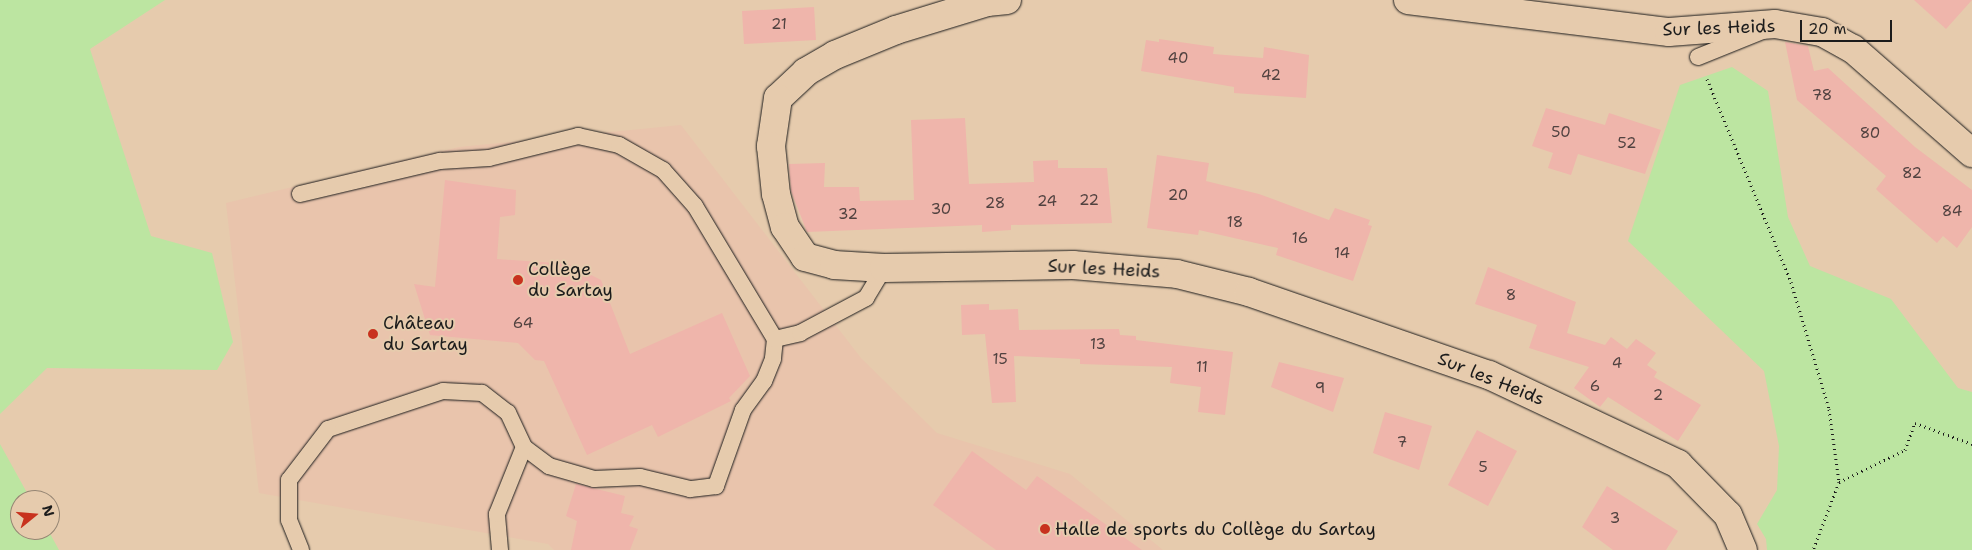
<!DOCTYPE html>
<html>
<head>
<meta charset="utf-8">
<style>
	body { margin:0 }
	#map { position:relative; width:1972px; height:550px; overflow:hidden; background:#e6cbad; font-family:"Shantell Sans",sans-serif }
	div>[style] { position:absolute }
	.built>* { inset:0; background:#e9c4ac }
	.green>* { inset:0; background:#bce5a1 }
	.building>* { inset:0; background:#efb5ab }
	.path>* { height:3px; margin-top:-1.5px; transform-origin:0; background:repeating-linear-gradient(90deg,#1c1c1c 0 1px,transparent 0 5px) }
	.roads { filter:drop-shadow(0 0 1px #1c1c1c) drop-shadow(0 0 1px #1c1c1c) }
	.lane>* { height:16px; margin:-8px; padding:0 8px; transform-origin:8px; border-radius:8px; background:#e6cbad }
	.street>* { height:28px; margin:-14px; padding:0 14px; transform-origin:14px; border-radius:14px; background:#e6cbad }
	.dots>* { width:14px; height:14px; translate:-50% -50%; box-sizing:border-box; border:2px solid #e6cbad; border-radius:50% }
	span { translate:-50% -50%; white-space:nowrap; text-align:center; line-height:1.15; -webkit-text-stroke:4px #e6cbad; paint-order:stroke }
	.number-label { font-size:15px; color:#514240 }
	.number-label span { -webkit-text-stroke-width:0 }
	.street-label { font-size:18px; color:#1c1c1c }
	.poi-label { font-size:18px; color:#1c1c1c }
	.left { translate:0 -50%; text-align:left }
	.north { position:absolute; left:10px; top:490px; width:50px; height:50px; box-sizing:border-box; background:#e6cbad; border:1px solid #958573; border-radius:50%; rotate:73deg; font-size:14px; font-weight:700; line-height:20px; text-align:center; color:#1c1c1c }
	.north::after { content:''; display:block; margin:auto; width:18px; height:22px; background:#c8321e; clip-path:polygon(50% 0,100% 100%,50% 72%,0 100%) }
	.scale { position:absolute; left:1800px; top:20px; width:92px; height:22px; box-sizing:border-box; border:2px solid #1c1c1c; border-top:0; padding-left:6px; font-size:15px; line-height:18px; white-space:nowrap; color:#1c1c1c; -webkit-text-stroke:4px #e6cbad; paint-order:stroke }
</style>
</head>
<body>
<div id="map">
	<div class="built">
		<i style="clip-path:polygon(681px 125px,861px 358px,937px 433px,1070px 474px,1163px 550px,554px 550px,548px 544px,259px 493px,226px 203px,459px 147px)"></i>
	</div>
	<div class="green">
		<i style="clip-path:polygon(0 0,165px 0,90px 49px,151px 236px,212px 253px,233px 342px,217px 370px,47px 368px,0 414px)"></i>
		<i style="clip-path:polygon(1732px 67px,1768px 91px,1788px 217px,1810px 266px,1891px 299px,1958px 388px,1972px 392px,1972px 550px,1767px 550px,1766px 539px,1757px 524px,1777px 490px,1779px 446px,1764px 371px,1628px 241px,1680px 85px)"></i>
		<i style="clip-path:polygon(0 444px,31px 500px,20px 500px,20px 530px,48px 530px,59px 550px,0 550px)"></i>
	</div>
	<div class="building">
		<i style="clip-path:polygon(1914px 0,1972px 0,1946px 29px)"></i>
		<i style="clip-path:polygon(814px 7px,816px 40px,744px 44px,742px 11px)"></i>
		<i style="clip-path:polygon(1159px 39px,1214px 47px,1213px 54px,1263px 58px,1264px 47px,1309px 55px,1306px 98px,1234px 93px,1234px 87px,1141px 71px,1146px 40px,1159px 42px)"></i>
		<i style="clip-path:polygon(1785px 42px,1808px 46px,1814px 71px,1828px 68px,1915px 147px,1972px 190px,1972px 227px,1957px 248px,1943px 236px,1937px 243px,1879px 192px,1876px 189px,1886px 176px,1797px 100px)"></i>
		<i style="clip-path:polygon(1546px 108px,1605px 125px,1609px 113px,1661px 130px,1645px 174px,1578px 154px,1571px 175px,1548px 168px,1553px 153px,1532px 146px)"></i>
		<i style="clip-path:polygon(965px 118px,969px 184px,1034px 182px,1033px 161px,1058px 160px,1058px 168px,1107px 168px,1112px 223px,1011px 225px,1011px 230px,982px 232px,982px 225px,807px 232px,791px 191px,789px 164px,825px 163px,824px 187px,859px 187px,860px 201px,914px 200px,911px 120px)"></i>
		<i style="clip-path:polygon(1157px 155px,1209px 163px,1206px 181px,1259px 194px,1329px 220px,1335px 208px,1370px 220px,1368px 225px,1372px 226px,1353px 281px,1276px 255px,1278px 248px,1199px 230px,1198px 235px,1147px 228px)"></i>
		<i style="clip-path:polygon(445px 180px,516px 190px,515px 215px,500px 217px,497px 259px,569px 264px,601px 280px,630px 354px,722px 313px,750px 376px,729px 398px,731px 401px,658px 437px,652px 425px,587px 455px,544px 361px,535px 360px,518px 343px,430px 335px,414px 284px,435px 287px)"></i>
		<i style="clip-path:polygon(1488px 267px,1576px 302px,1567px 333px,1605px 345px,1611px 337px,1627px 349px,1636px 339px,1656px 353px,1647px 365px,1657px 372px,1654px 377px,1701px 405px,1678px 441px,1608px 397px,1600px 407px,1574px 388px,1589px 367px,1529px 348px,1537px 325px,1475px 304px)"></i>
		<i style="clip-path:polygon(989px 304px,989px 310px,1018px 309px,1019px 330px,1119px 329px,1120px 335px,1136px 336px,1136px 340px,1233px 352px,1225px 415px,1198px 412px,1201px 387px,1170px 383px,1172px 367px,1080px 364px,1080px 359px,1014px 356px,1016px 402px,992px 403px,985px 334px,962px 335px,961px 305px)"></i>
		<i style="clip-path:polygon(1279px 362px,1344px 378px,1333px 412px,1271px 387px)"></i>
		<i style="clip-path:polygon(1385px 412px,1432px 426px,1419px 470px,1373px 453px)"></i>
		<i style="clip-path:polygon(1477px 430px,1517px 451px,1488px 506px,1448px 485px)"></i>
		<i style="clip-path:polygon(972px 451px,1026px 490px,1037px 476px,1142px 550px,996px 550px,933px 505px)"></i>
		<i style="clip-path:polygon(576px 484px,625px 496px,621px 513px,634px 516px,629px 526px,638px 529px,630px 550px,571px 550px,577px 521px,566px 516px)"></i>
		<i style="clip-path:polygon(1607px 486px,1678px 531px,1666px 550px,1613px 550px,1582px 527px)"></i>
	</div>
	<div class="path">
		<i style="left:1707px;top:79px;width:220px;rotate:67.5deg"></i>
		<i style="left:1791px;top:282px;width:133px;rotate:73.3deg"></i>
		<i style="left:1829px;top:409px;width:74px;rotate:82.2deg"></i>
		<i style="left:1839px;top:482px;width:73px;rotate:110.9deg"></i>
		<i style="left:1839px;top:482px;width:73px;rotate:-25.9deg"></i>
		<i style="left:1905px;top:450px;width:29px;rotate:-70deg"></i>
		<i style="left:1915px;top:423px;width:61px;rotate:20.2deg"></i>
	</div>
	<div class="roads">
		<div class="lane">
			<i style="left:1698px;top:57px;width:72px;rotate:-21.9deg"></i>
			<i style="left:300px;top:194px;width:144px;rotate:-13.3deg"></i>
			<i style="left:440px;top:161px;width:49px;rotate:-3.5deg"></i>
			<i style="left:489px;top:158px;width:92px;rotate:-13.9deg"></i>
			<i style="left:578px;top:136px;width:42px;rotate:12.4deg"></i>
			<i style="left:619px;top:145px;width:51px;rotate:29.6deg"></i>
			<i style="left:663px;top:170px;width:48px;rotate:48.4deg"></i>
			<i style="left:695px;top:206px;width:155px;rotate:59deg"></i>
			<i style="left:775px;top:339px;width:20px;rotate:96deg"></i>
			<i style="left:773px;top:359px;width:24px;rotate:112deg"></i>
			<i style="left:764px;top:381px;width:36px;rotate:126deg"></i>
			<i style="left:743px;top:410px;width:81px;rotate:109.6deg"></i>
			<i style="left:716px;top:486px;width:26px;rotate:173deg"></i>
			<i style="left:690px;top:489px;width:51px;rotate:-166.5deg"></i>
			<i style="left:640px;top:477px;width:46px;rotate:177.5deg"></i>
			<i style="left:594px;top:479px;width:47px;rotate:-163.9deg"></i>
			<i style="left:549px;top:466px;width:31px;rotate:-143deg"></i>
			<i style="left:524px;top:447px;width:38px;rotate:-115deg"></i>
			<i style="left:508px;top:413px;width:33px;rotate:-142deg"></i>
			<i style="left:482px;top:393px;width:39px;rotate:-177deg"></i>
			<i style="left:443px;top:391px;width:121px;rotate:161.7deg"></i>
			<i style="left:328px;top:429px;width:64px;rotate:127.4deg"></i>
			<i style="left:289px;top:480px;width:40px;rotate:90deg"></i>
			<i style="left:289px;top:520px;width:32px;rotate:68deg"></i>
			<i style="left:775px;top:339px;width:26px;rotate:-13deg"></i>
			<i style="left:800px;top:333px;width:75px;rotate:-27.9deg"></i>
			<i style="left:866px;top:298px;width:35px;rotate:-59deg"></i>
			<i style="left:500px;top:550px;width:36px;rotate:-95deg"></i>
			<i style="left:497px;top:514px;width:72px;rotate:-68.1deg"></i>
		</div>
		<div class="street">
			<i style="left:1007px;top:0;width:20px;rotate:174deg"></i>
			<i style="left:987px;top:2px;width:95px;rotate:162.9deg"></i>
			<i style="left:896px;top:30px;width:66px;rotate:157.7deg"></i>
			<i style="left:835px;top:55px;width:34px;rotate:150deg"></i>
			<i style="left:806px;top:72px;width:38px;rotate:137deg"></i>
			<i style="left:778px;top:98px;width:49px;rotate:98.3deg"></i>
			<i style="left:771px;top:146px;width:48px;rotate:84.1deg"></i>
			<i style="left:776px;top:194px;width:34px;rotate:75deg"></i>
			<i style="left:785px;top:227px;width:36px;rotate:56deg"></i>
			<i style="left:805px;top:257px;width:30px;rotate:15deg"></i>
			<i style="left:834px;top:265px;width:50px;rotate:3.4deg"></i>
			<i style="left:884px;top:268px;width:189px;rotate:-0.9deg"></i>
			<i style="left:1073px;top:265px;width:104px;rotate:4.9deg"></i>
			<i style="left:1177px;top:274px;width:74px;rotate:14deg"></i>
			<i style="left:1249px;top:292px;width:254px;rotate:19.1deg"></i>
			<i style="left:1489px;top:375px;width:209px;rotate:25.2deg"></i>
			<i style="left:1678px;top:464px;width:71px;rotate:45.6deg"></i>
			<i style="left:1728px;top:515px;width:38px;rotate:67deg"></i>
			<i style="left:1408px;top:0;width:263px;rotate:7deg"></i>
			<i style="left:1669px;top:32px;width:106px;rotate:-4.3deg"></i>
			<i style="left:1775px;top:24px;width:48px;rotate:9.7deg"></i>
			<i style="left:1822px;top:32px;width:35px;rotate:29deg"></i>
			<i style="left:1853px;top:49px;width:158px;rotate:41.2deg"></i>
		</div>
	</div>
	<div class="dots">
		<i style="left:518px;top:280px;background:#c8321e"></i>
		<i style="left:373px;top:334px;background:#c8321e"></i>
		<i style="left:1045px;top:529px;background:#c8321e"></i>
	</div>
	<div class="number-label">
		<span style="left:779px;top:25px">21</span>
		<span style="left:1178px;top:59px">40</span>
		<span style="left:1271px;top:76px">42</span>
		<span style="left:1822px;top:96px">78</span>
		<span style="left:1561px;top:133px">50</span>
		<span style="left:1870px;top:134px">80</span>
		<span style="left:1627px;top:144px">52</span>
		<span style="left:1912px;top:174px">82</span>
		<span style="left:1178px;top:196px">20</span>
		<span style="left:1089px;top:201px">22</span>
		<span style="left:1047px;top:202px">24</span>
		<span style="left:995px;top:204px">28</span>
		<span style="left:941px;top:210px">30</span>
		<span style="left:1952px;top:212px">84</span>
		<span style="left:848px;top:215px">32</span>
		<span style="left:1235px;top:223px">18</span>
		<span style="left:1300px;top:239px">16</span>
		<span style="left:1342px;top:254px">14</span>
		<span style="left:1511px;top:296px">8</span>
		<span style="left:523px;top:324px">64</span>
		<span style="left:1098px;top:345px">13</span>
		<span style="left:1000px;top:360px">15</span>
		<span style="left:1617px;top:364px">4</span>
		<span style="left:1202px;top:368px">11</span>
		<span style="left:1595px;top:387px">6</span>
		<span style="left:1320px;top:389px">9</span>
		<span style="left:1658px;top:396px">2</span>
		<span style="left:1402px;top:443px">7</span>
		<span style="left:1483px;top:468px">5</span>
		<span style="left:1615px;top:519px">3</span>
	</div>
	<div class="street-label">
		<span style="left:1719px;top:28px;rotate:-2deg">Sur les Heids</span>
		<span style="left:1104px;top:269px;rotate:3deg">Sur les Heids</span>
		<span style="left:1491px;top:379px;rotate:22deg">Sur les Heids</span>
	</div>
	<div class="poi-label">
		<span class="left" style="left:528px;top:280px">Collège<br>du Sartay</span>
		<span class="left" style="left:383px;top:334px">Château<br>du Sartay</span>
		<span class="left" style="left:1055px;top:529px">Halle de sports du Collège du Sartay</span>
	</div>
	<div class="north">N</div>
	<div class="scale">20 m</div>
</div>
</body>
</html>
